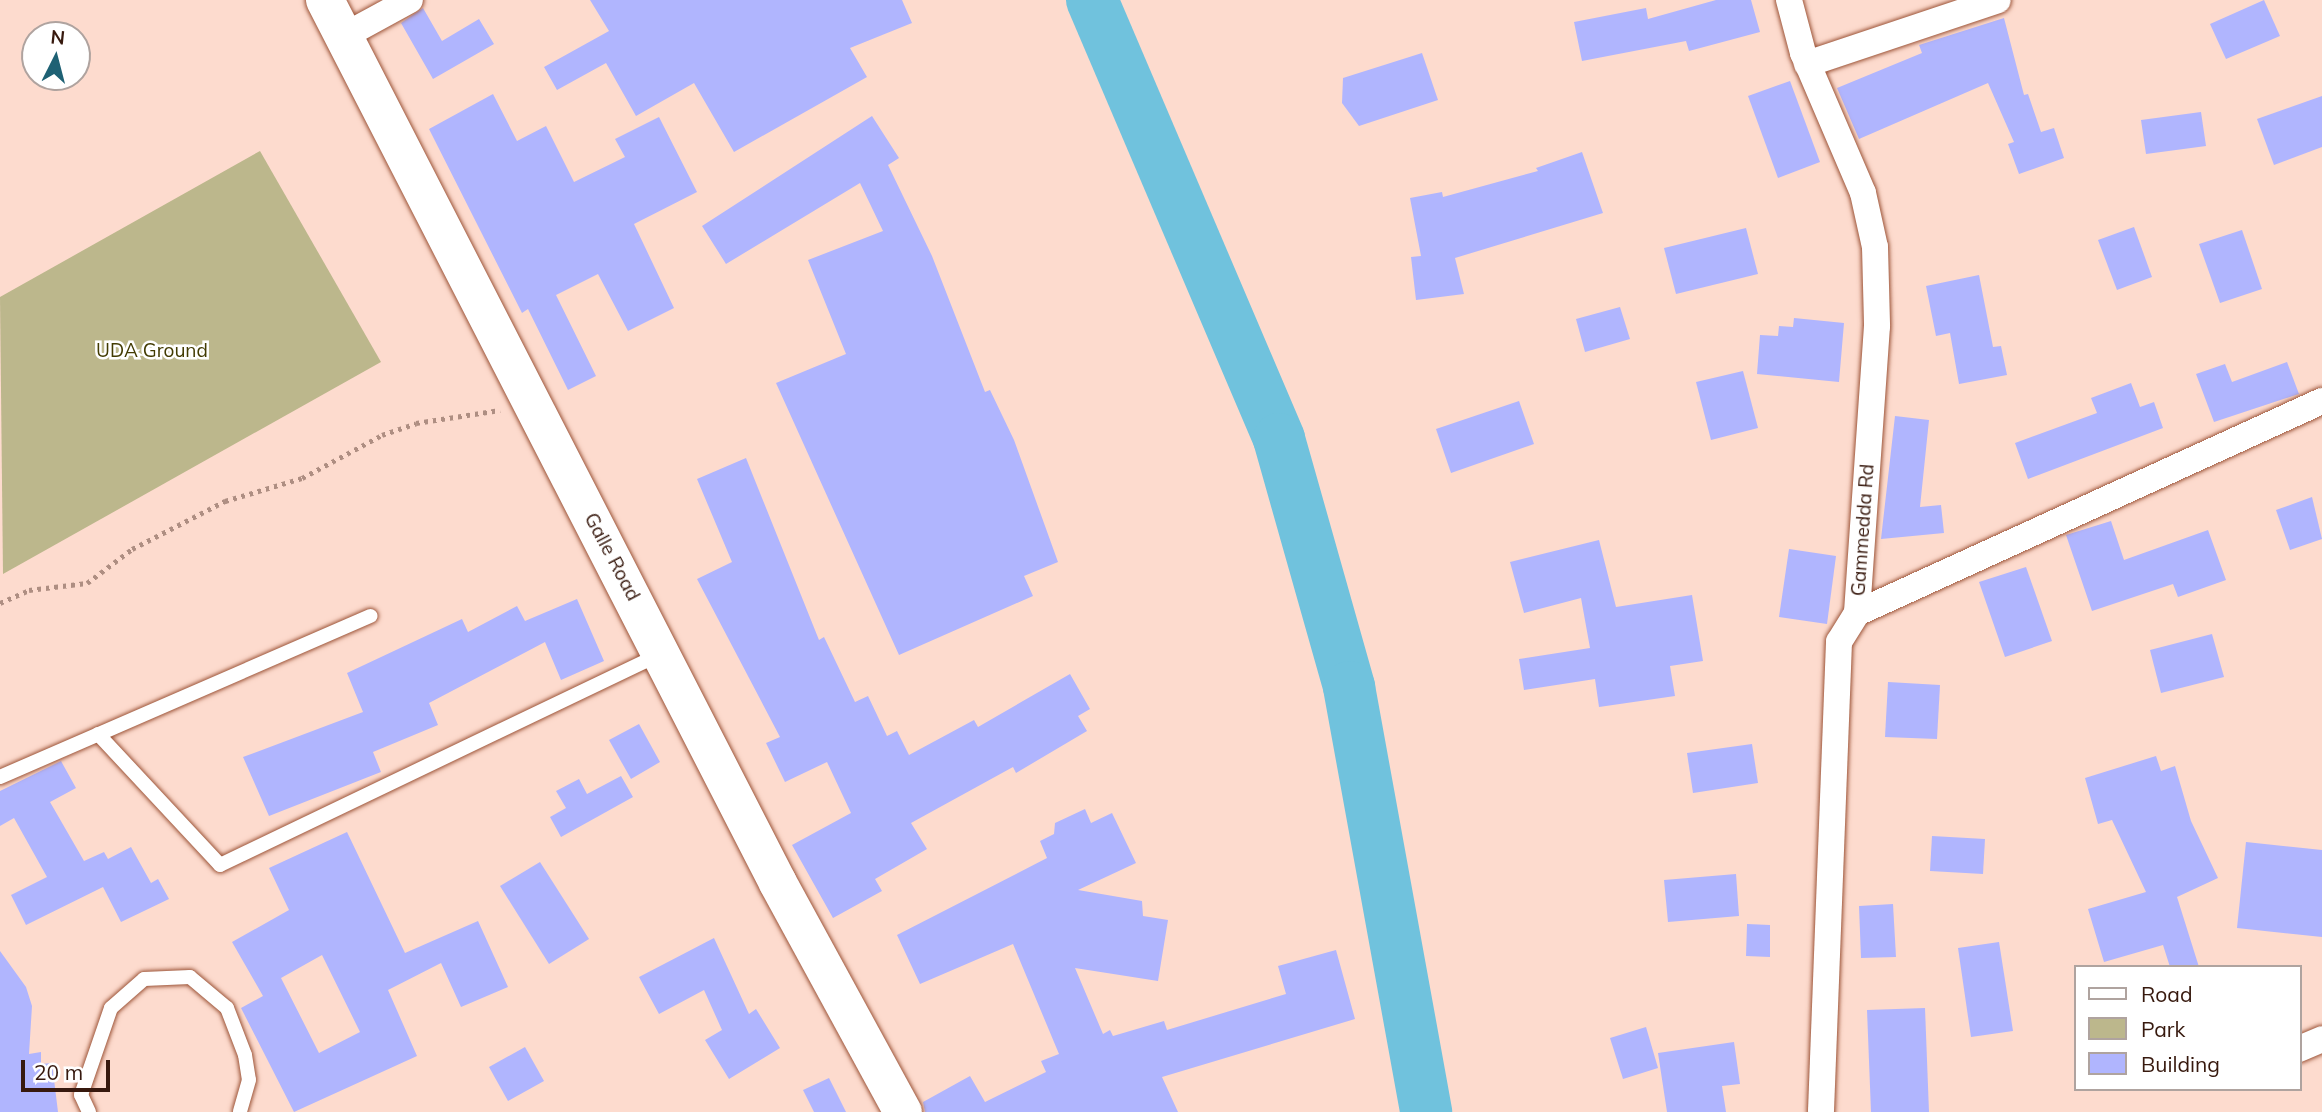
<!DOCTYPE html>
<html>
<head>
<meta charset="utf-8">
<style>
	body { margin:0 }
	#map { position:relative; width:2322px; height:1112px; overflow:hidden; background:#fddbce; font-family:Mulish,sans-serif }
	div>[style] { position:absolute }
	.green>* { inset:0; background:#bcb78c }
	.river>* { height:52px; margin:-26px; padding:0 26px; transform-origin:26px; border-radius:26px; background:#70c2dd }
	.building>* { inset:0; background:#b0b5fe }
	.path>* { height:4.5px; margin-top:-2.25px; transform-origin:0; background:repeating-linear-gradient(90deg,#ae8e82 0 3.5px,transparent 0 8.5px) }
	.roads { filter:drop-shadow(0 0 2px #9d5539) drop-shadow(0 0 2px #9d5539) }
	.lane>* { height:14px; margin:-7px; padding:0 7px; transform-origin:7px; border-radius:7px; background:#fff }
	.street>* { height:26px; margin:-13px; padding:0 13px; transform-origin:13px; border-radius:13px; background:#fff }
	.highway>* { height:38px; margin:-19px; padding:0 19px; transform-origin:19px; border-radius:19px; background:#fff }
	span { translate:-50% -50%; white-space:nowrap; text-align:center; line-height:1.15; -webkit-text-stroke:5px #fff; paint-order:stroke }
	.park-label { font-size:19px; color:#423b02 }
	.street-label { font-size:19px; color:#37190e }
	.legend { position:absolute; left:2074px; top:965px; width:228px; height:126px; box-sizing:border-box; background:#fff; border:2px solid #afa39f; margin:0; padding:9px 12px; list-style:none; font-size:21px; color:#37190e }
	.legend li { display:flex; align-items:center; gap:14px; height:35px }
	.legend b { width:35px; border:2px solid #afa39f }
	.north { position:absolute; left:21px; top:21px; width:70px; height:70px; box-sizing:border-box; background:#fff; border:2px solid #afa39f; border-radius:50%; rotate:6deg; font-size:19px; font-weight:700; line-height:28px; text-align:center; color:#37190e }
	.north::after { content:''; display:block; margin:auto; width:24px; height:32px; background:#1e6174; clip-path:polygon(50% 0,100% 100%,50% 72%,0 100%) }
	.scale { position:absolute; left:21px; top:1060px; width:89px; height:32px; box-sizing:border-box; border:4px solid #37190e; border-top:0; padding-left:9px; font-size:21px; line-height:24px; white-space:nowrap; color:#37190e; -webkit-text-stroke:5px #fff; paint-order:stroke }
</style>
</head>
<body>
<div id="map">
	<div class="green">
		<i style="clip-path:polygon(260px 151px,381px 362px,3px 574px,0 297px)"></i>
	</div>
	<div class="river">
		<i style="left:1092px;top:0;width:477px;rotate:66.9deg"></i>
		<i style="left:1279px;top:439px;width:258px;rotate:74.2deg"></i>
		<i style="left:1349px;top:687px;width:432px;rotate:79.7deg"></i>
	</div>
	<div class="building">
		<i style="clip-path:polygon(590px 0,902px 0,912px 23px,850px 48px,867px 77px,734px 152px,694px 83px,636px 116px,606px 63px,557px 90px,544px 67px,609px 31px)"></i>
		<i style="clip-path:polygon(1716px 0,1751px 0,1760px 32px,1689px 51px,1686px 41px,1582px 61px,1574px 22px,1646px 8px,1648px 19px)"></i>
		<i style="clip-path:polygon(2264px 0,2280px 36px,2226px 59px,2210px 24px)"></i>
		<i style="clip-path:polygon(423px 8px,442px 41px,479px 19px,494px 44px,433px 79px,401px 23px)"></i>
		<i style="clip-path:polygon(2004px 18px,2024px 95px,2028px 94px,2041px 132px,2054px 128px,2064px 158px,2019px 174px,2008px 144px,2014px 142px,1988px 83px,1859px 139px,1837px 88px,1922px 53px,1919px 45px)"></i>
		<i style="clip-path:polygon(1422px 53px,1438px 100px,1359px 126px,1342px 103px,1343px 78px)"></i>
		<i style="clip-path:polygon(1790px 81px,1820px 162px,1778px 178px,1748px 96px)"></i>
		<i style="clip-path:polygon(493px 94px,517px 141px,546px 126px,574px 182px,625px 157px,615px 139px,659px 117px,697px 192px,634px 224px,674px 308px,628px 331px,598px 274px,556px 295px,596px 376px,568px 390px,528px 309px,522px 313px,429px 129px)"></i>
		<i style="clip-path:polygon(2322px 96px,2322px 147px,2274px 165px,2257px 119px)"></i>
		<i style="clip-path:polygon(2201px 112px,2206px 146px,2146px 154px,2141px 120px)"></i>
		<i style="clip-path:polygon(872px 116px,899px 158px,888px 165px,932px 256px,985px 392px,990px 390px,1014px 440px,1058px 562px,1024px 576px,1033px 596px,899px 655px,776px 383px,846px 354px,808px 260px,883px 231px,860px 183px,726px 264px,702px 226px)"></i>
		<i style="clip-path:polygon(1582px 152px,1603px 213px,1455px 258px,1464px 294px,1416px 300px,1411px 257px,1421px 256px,1410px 198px,1442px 192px,1443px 197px,1538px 171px,1536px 168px)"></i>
		<i style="clip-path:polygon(2134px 227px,2152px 277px,2117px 290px,2098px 240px)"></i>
		<i style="clip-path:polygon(1746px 228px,1758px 274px,1676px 294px,1664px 248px)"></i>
		<i style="clip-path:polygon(2242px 230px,2262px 289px,2220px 303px,2199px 244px)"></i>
		<i style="clip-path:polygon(1979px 275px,1993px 347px,2001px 346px,2007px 375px,1959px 384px,1950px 333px,1936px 336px,1926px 286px)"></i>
		<i style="clip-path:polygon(1620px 307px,1630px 339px,1585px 352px,1576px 319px)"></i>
		<i style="clip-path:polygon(1794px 318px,1844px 323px,1839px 382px,1757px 374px,1760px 335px,1778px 336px,1779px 326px,1793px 327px)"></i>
		<i style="clip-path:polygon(2287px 362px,2299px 394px,2214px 422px,2196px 374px,2225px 364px,2232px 382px)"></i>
		<i style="clip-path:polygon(1743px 371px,1758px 428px,1711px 440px,1696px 382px)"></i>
		<i style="clip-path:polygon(2131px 383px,2140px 407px,2154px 402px,2163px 428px,2028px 479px,2015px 443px,2097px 413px,2091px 398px)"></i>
		<i style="clip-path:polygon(1519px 401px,1534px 444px,1451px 473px,1436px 429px)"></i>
		<i style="clip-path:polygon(1895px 416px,1929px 420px,1920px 507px,1941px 505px,1944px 533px,1881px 539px)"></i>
		<i style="clip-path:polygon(746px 458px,819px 640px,824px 637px,855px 702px,868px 696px,887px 736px,897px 731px,909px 755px,974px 720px,978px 727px,1070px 674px,1090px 709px,1078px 716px,1087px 731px,1016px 773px,1013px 767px,911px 823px,927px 849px,875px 879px,882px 891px,833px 918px,792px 845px,851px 813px,827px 762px,785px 782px,766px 743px,780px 737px,697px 579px,732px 562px,697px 479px)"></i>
		<i style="clip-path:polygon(2312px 497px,2322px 539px,2290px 550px,2276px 510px)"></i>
		<i style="clip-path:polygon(2111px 521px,2124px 560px,2208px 530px,2226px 580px,2178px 597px,2173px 584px,2092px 611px,2066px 535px)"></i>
		<i style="clip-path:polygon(1599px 540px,1616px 607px,1692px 595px,1703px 661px,1670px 666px,1675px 696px,1599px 707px,1595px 679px,1524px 690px,1519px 659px,1590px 648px,1581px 598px,1524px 613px,1510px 562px)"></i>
		<i style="clip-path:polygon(1789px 549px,1836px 556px,1827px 624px,1779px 617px)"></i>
		<i style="clip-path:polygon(2026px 567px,2052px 641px,2005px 657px,1979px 582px)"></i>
		<i style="clip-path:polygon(577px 599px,604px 661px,561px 680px,545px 642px,429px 703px,438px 725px,373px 752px,381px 772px,269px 816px,243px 757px,363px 712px,347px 673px,462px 619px,468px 632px,517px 606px,525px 621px)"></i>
		<i style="clip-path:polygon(2212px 634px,2224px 677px,2161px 693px,2150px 650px)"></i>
		<i style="clip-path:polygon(1888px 682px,1940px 685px,1937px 739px,1885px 737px)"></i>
		<i style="clip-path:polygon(639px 724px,660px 762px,631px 779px,609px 740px)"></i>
		<i style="clip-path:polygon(1752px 744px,1758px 783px,1693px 793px,1687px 753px)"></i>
		<i style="clip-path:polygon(2156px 756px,2161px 771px,2175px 766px,2191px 821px,2218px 878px,2177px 897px,2199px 967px,2170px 967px,2163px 945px,2104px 962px,2088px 909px,2146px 892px,2112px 820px,2098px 824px,2085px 778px)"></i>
		<i style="clip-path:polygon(61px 761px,76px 788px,50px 802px,84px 861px,104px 852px,108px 859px,131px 847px,151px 883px,158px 879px,169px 899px,121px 922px,103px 887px,26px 925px,11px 895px,47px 877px,14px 818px,0 826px,0 791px)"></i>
		<i style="clip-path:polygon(621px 776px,633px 797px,561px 837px,550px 817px,566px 808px,556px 791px,579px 779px,587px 794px)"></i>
		<i style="clip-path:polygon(1085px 809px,1091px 823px,1112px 813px,1136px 863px,1078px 890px,1142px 901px,1143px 916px,1168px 920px,1158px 981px,1075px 968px,1103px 1034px,1110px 1030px,1113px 1036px,1164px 1021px,1167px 1030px,1286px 994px,1278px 966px,1336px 950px,1355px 1019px,1162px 1077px,1178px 1112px,925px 1112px,923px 1102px,970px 1076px,985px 1102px,1046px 1072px,1041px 1061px,1059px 1054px,1013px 944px,920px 984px,897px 935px,1047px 858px,1040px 841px,1054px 834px,1055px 823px)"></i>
		<i style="clip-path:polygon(evenodd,347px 832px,405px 953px,478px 921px,508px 987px,461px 1007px,441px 963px,388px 990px,417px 1056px,294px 1112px,241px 1008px,263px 996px,232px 942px,289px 910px,269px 868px,347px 832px,322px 955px,360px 1032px,319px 1053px,281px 978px,322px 955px)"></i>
		<i style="clip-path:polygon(1932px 836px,1985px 839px,1983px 874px,1930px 871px)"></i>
		<i style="clip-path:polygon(2246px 842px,2322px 850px,2322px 937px,2237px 928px)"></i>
		<i style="clip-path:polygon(540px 862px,589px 939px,549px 964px,500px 886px)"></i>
		<i style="clip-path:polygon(1736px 874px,1739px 916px,1668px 922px,1664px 880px)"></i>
		<i style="clip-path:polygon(1893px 904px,1896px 957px,1861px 958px,1859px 906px)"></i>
		<i style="clip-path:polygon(1747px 924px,1770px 925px,1770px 957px,1746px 956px)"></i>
		<i style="clip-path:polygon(714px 938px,749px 1014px,756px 1009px,780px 1048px,729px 1079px,705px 1040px,722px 1030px,704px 990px,659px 1014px,639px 977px)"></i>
		<i style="clip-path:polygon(1999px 942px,2013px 1031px,1971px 1037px,1958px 948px)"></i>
		<i style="clip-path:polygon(0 951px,26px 987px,32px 1006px,29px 1054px,41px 1052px,41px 1064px,52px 1063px,58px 1112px,0 1112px)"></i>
		<i style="clip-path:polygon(1925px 1008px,1929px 1112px,1871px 1112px,1867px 1010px)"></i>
		<i style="clip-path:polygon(1646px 1027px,1658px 1068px,1623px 1079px,1610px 1038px)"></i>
		<i style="clip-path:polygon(1734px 1042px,1740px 1084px,1722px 1086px,1726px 1112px,1667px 1112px,1658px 1053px)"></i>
		<i style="clip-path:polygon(525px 1047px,544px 1081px,508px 1101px,489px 1067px)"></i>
		<i style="clip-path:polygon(829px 1078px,846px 1112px,814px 1112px,803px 1090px)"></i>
	</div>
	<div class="path">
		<i style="left:0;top:603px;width:32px;rotate:-24deg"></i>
		<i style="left:29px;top:590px;width:58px;rotate:-6.9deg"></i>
		<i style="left:87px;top:583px;width:56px;rotate:-37.1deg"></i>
		<i style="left:132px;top:549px;width:105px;rotate:-27.3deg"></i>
		<i style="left:225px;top:501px;width:80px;rotate:-16.6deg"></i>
		<i style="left:302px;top:478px;width:91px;rotate:-28.3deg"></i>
		<i style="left:382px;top:435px;width:36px;rotate:-19deg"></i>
		<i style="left:416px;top:423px;width:85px;rotate:-8.8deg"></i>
	</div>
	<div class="roads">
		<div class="lane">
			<i style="left:98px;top:734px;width:179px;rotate:47deg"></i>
			<i style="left:220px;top:865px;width:489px;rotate:-25.6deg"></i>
			<i style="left:0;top:777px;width:404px;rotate:-23.5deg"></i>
			<i style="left:89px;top:1112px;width:19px;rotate:-115deg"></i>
			<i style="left:81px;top:1095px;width:92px;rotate:-71deg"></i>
			<i style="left:111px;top:1008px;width:44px;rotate:-41.3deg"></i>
			<i style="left:144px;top:979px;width:46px;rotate:-2.5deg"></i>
			<i style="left:190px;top:977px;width:48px;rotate:40deg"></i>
			<i style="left:227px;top:1008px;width:50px;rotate:69deg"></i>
			<i style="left:245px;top:1055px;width:25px;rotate:81deg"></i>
			<i style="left:249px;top:1080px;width:33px;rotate:106deg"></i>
		</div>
		<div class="street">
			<i style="left:1789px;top:0;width:55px;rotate:75.2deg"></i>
			<i style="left:1803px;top:53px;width:152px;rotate:66.8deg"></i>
			<i style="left:1863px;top:193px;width:55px;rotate:77.5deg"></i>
			<i style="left:1875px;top:247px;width:79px;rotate:88.5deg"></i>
			<i style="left:1877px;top:326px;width:288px;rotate:94deg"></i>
			<i style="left:1857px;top:613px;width:34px;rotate:122deg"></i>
			<i style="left:1839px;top:642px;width:470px;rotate:92.2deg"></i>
			<i style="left:344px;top:36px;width:75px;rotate:-28.6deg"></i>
			<i style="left:1807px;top:64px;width:201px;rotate:-18.5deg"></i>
			<i style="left:1857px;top:613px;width:511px;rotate:-24.51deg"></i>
			<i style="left:2299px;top:1049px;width:25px;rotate:-23deg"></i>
		</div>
		<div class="highway">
			<i style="left:325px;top:0;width:992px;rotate:62.84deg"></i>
			<i style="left:778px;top:883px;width:261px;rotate:61.4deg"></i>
		</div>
	</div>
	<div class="park-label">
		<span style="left:152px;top:351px">UDA Ground</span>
	</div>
	<div class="street-label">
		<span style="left:1863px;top:530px;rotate:-86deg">Gammedda Rd</span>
		<span style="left:612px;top:557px;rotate:62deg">Galle Road</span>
	</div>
	<ul class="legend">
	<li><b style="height:9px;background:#fff"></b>Road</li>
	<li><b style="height:19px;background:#bcb78c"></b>Park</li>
	<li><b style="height:19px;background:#b0b5fe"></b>Building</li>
	</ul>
	<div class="north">N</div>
	<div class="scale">20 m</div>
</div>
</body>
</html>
